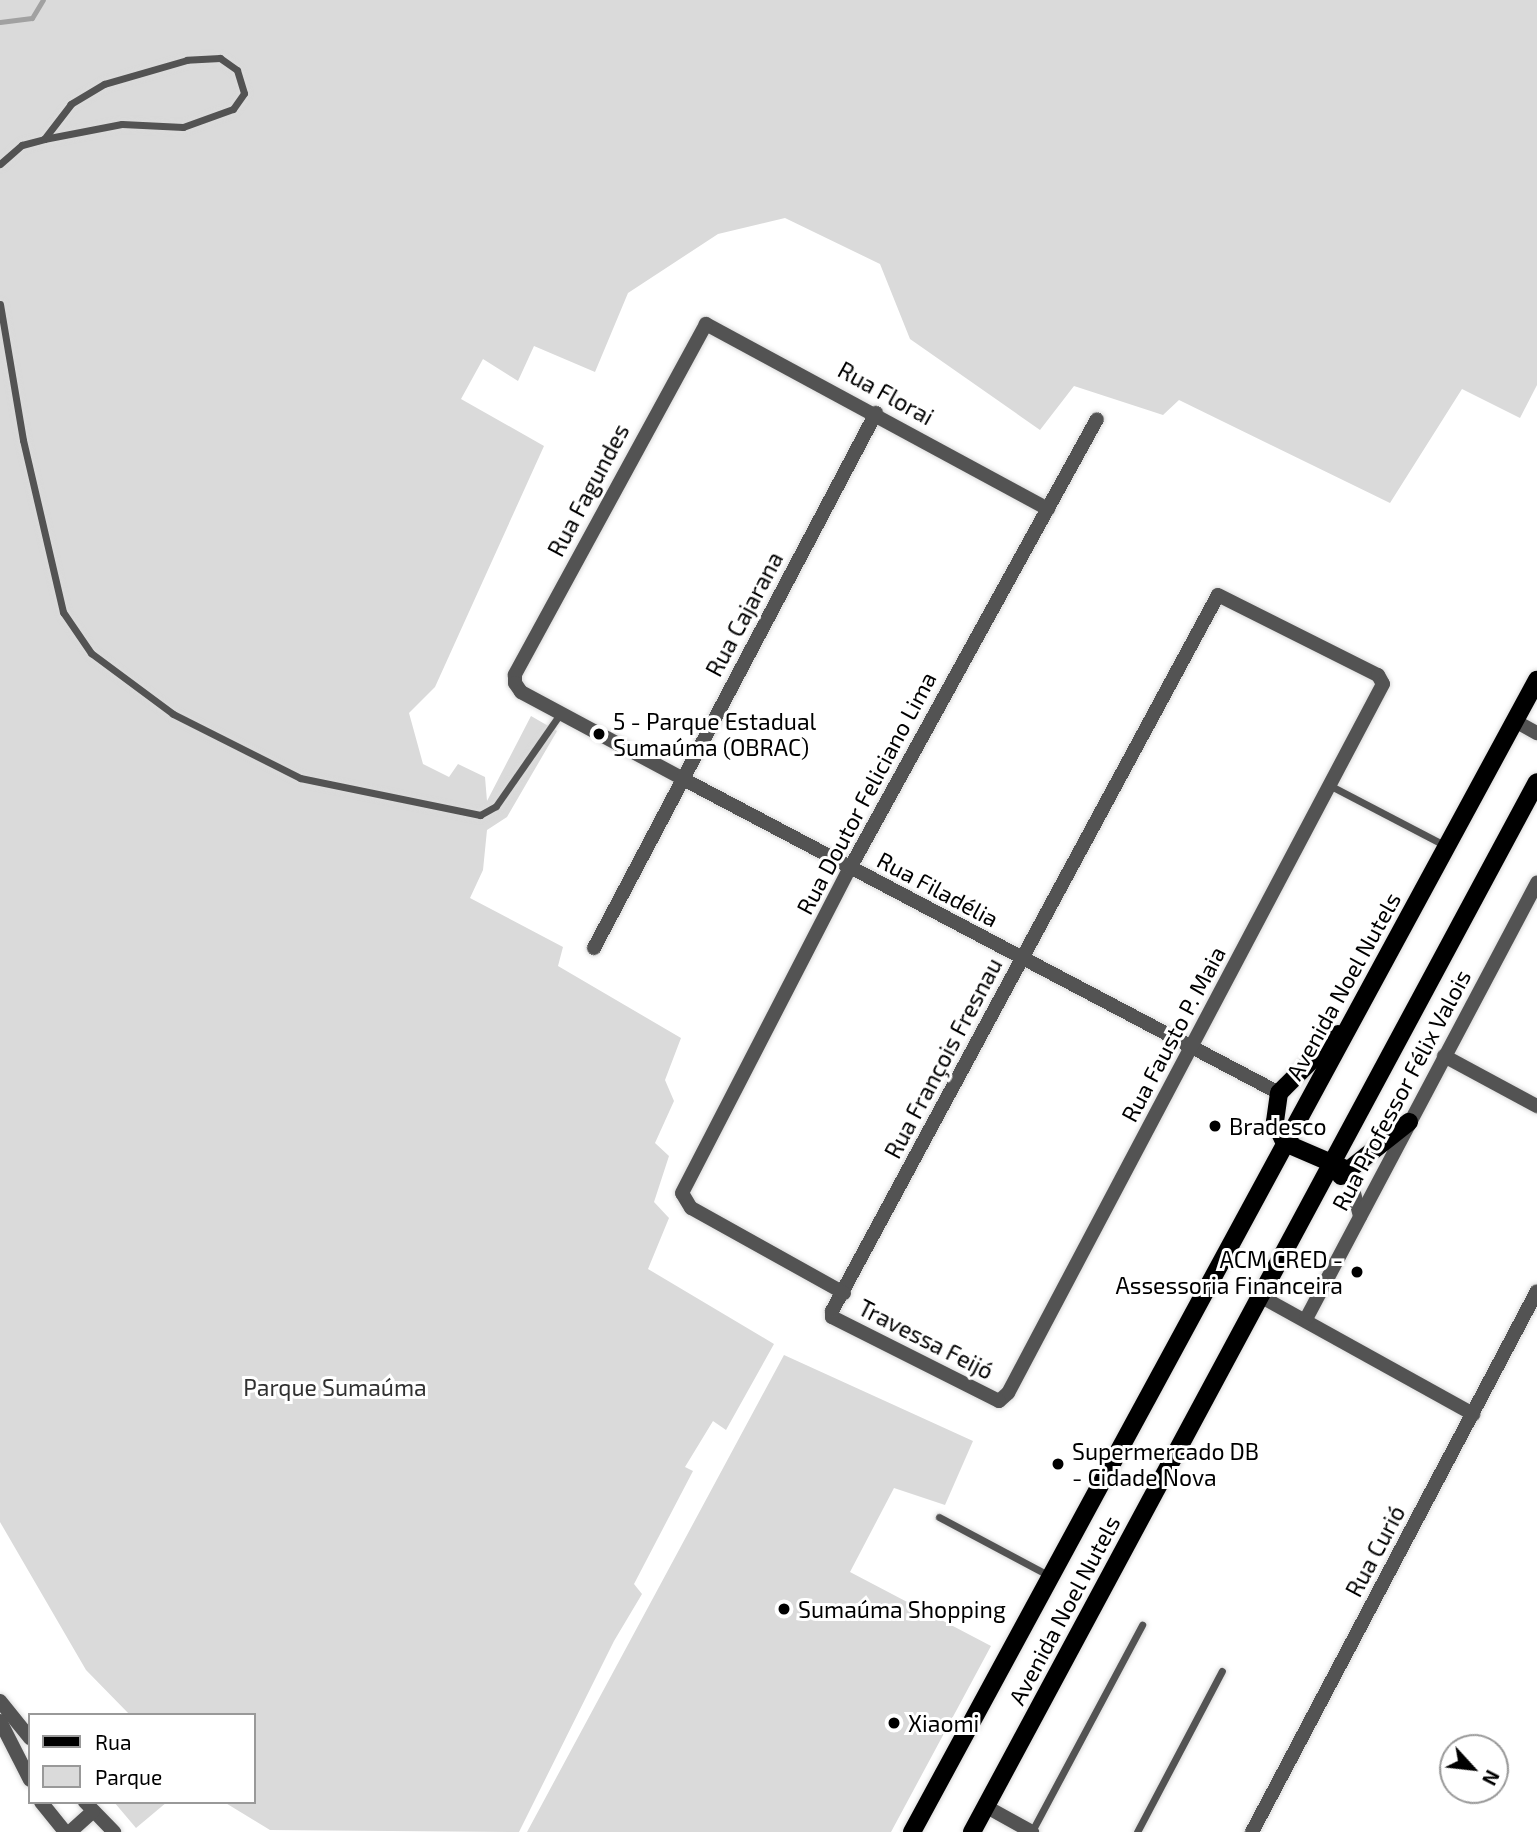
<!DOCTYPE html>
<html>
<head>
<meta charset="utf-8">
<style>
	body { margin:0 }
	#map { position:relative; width:1537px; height:1832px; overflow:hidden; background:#fff; font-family:"Exo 2",sans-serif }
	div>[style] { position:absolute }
	.green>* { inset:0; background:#dadada }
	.stream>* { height:5px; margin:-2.5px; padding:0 2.5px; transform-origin:2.5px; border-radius:2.5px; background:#a1a1a1 }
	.roads { filter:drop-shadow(0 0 2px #dbdbdb) drop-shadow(0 0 2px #dbdbdb) }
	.service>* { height:7px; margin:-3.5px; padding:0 3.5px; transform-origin:3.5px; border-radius:3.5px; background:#535353 }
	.minor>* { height:14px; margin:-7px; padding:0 7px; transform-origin:7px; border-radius:7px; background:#535353 }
	.tertiary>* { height:14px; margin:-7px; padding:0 7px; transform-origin:7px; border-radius:7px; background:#535353 }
	.primary>* { height:18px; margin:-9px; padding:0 9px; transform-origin:9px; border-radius:9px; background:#000 }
	.dots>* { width:19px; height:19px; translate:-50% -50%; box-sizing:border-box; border:4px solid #fff; border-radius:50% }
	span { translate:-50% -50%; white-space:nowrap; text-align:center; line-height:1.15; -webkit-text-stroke:6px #fff; paint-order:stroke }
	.street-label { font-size:23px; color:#000 }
	.poi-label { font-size:23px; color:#000 }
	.left { translate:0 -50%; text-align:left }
	.right { translate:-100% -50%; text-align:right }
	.park-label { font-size:23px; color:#313131 }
	.legend { position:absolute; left:28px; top:1713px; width:228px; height:91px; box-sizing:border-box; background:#fff; border:2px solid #999; margin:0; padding:9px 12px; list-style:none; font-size:21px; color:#000 }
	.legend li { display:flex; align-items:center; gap:14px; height:35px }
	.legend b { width:35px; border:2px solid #999 }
	.north { position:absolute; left:1439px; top:1734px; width:70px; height:70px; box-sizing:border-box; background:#fff; border:2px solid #999; border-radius:50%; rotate:117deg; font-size:19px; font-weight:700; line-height:28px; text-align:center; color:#000 }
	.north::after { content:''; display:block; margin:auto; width:24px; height:32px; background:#000; clip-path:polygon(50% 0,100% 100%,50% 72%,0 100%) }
</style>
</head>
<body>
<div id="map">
	<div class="green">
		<i style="clip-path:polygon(0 0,1537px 0,1537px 385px,1520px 418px,1462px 389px,1390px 503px,1179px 400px,1163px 415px,1074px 386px,1040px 430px,910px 339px,880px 264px,785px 218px,718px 234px,628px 293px,595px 372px,534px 346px,518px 381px,483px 359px,461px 399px,544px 446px,435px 687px,409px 713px,423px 764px,449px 777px,458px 764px,485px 777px,487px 801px,531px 716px,557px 731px,507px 817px,487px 830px,483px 870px,470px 898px,563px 947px,558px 966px,681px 1038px,665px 1080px,674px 1101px,655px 1143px,669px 1156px,654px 1202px,669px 1218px,648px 1269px,774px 1344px,726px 1430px,713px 1421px,685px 1467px,693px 1471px,634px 1584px,642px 1594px,614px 1641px,519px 1832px,270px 1830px,224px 1802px,254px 1802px,254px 1715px,130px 1715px,86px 1670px,0 1522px)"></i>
		<i style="clip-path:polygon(784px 1355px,973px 1441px,945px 1505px,894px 1488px,850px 1572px,991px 1646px,891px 1832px,527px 1832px)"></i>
		<i style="clip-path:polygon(114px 1802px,167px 1802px,136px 1828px)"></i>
	</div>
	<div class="stream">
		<i style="left:0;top:22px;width:32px;rotate:-7deg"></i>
		<i style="left:32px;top:18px;width:21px;rotate:-59deg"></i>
	</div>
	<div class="roads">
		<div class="service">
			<i style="left:0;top:164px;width:29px;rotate:-41deg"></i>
			<i style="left:22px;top:145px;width:23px;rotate:-15deg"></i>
			<i style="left:44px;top:139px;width:79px;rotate:-10.9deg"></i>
			<i style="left:122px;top:124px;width:61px;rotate:2.8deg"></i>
			<i style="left:183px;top:127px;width:53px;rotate:-19.8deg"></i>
			<i style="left:233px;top:109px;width:19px;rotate:-55deg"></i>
			<i style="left:244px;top:93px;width:24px;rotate:-107deg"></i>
			<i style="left:237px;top:70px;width:21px;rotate:-145deg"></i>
			<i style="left:220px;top:58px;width:33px;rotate:177deg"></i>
			<i style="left:187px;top:60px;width:86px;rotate:163.9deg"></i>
			<i style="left:104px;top:84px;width:39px;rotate:149deg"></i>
			<i style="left:71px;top:104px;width:44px;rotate:127.6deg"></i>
			<i style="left:0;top:304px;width:138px;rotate:80.4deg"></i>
			<i style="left:23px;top:440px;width:177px;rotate:76.9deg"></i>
			<i style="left:63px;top:612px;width:50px;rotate:55.7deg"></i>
			<i style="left:91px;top:653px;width:102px;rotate:36.6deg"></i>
			<i style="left:173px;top:714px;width:142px;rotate:26.7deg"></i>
			<i style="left:300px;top:778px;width:184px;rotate:11.6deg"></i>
			<i style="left:480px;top:815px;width:18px;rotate:-29deg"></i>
			<i style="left:496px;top:806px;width:112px;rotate:-55.2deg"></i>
			<i style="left:1329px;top:785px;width:132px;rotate:27.5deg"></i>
			<i style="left:939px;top:1517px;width:126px;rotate:28deg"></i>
			<i style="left:1032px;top:1831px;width:234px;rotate:-61.9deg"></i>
			<i style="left:1137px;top:1832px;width:182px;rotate:-62.2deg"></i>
		</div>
		<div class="minor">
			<i style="left:1048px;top:509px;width:389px;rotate:-151.6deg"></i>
			<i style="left:706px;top:324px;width:400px;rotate:118.6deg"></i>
			<i style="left:515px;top:675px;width:8px;rotate:90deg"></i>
			<i style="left:515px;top:683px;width:11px;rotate:56deg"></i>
			<i style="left:521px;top:692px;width:184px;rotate:28.2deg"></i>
			<i style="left:683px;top:779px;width:674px;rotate:27.78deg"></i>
			<i style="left:1218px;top:595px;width:179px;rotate:26.6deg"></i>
			<i style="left:1378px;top:675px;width:10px;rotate:61deg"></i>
			<i style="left:1383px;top:684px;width:802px;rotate:117.87deg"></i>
			<i style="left:1008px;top:1393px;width:12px;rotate:138deg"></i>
			<i style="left:999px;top:1401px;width:187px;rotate:-153.3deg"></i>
			<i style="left:832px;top:1317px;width:6px;rotate:-90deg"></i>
			<i style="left:832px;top:1311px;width:813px;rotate:-61.67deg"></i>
			<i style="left:594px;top:948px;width:605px;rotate:-62.21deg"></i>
			<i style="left:1444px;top:1056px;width:106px;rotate:28.3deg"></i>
			<i style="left:1348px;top:1170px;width:48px;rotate:75.4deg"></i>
			<i style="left:844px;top:1293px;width:175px;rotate:-150.9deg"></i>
			<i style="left:691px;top:1208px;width:17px;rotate:-121deg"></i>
			<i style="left:682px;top:1193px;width:366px;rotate:-62.7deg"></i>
			<i style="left:850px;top:868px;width:512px;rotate:-61.18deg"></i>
			<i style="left:1260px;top:1296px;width:244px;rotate:29deg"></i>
			<i style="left:1306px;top:1319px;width:494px;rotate:-62.1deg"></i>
			<i style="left:0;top:1701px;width:48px;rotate:51deg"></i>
			<i style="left:0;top:1721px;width:66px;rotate:63deg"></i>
			<i style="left:41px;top:1802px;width:38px;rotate:51deg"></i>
			<i style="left:85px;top:1802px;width:42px;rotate:46deg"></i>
			<i style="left:985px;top:1806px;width:54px;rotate:29deg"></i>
			<i style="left:70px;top:1832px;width:31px;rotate:-42deg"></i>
			<i style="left:1252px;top:1832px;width:611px;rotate:-62.22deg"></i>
		</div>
		<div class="tertiary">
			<i style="left:1515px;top:721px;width:25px;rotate:29deg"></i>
		</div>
		<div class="primary">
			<i style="left:1338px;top:1034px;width:83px;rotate:135deg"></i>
			<i style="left:1279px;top:1093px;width:29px;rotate:98deg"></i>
			<i style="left:1275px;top:1122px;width:23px;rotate:65deg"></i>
			<i style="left:1285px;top:1143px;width:69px;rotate:23.2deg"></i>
			<i style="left:1341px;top:1176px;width:87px;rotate:-38.5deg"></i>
			<i style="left:912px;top:1832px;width:1311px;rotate:-61.52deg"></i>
			<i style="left:972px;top:1832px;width:1192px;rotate:-61.72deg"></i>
		</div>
	</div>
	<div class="dots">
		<i style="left:599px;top:734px;background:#000"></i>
		<i style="left:1215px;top:1126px;background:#000"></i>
		<i style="left:1357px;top:1272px;background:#000"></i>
		<i style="left:1058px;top:1464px;background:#000"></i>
		<i style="left:784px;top:1609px;background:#000"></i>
		<i style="left:894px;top:1723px;background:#000"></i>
	</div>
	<div class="street-label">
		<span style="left:886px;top:393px;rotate:29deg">Rua Florai</span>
		<span style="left:588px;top:490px;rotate:-62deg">Rua Fagundes</span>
		<span style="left:744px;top:614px;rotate:-62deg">Rua Cajarana</span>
		<span style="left:866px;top:793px;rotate:-62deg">Rua Doutor Feliciano Lima</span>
		<span style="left:938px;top:889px;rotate:28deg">Rua Filadélia</span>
		<span style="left:1343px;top:986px;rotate:-61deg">Avenida Noel Nutels</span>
		<span style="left:1173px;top:1034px;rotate:-62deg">Rua Fausto P. Maia</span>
		<span style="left:943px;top:1058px;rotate:-62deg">Rua François Fresnau</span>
		<span style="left:1401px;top:1090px;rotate:-62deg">Rua Professor Félix Valois</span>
		<span style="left:926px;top:1339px;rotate:27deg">Travessa Feijó</span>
		<span style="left:1375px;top:1551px;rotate:-62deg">Rua Curió</span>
		<span style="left:1064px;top:1610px;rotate:-62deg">Avenida Noel Nutels</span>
	</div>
	<div class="poi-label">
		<span class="left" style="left:613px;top:734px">5 - Parque Estadual<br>Sumaúma (OBRAC)</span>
		<span class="left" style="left:1229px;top:1126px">Bradesco</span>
		<span class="right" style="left:1343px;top:1272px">ACM CRED -<br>Assessoria Financeira</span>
		<span class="left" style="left:1072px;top:1464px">Supermercado DB<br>- Cidade Nova</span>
		<span class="left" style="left:798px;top:1609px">Sumaúma Shopping</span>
		<span class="left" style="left:908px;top:1723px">Xiaomi</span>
	</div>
	<div class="park-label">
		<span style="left:335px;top:1387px">Parque Sumaúma</span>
	</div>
	<ul class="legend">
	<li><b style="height:9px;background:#000"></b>Rua</li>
	<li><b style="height:19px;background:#dadada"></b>Parque</li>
	</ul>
	<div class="north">N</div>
</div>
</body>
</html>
